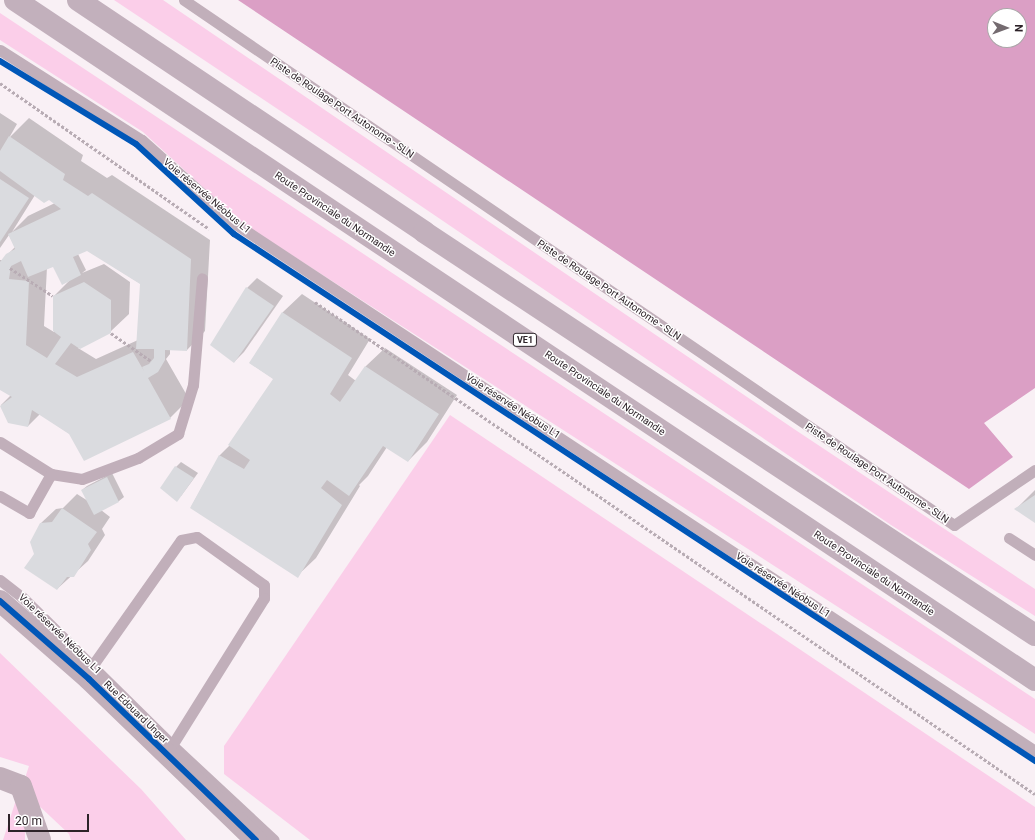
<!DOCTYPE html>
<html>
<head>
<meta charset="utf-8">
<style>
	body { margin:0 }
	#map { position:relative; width:1035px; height:840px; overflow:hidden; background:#f9f0f5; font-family:Roboto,sans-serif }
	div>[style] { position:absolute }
	.green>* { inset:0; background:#fbcee9 }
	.water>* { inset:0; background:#db9fc5 }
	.shadow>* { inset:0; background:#0003 }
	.building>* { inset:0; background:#dadbdf }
	.path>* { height:2.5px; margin-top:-1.25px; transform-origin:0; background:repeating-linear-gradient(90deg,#b8acb4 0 3px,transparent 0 5px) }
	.service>* { height:11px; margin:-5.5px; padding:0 5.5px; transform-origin:5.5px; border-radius:5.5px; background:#c1afba }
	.minor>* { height:22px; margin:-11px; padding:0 11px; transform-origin:11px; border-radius:11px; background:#c1afba }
	.tertiary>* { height:22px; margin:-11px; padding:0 11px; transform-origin:11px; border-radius:11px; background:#c1afba }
	.primary>* { height:22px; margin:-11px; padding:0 11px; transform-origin:11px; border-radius:11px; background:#c2b0bc }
	.cycleway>* { height:6px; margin:-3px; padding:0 3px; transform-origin:3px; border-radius:3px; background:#0057b8 }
	span { translate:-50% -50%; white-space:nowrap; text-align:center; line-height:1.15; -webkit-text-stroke:3px #fff; paint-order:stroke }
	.shield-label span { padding:1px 3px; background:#fff; border:1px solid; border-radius:3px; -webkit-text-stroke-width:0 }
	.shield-label { font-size:9px; color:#2d2329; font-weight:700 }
	.street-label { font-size:10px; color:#2d2329 }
	.north { position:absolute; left:987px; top:8px; width:40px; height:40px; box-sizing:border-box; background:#fff; border:1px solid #aba7a9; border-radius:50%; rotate:91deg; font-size:11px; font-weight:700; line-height:16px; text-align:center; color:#2d2329 }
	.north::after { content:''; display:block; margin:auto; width:14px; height:18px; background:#746b70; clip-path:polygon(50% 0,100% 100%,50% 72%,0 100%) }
	.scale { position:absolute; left:8px; top:814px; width:81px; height:18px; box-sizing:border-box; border:2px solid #2d2329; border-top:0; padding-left:5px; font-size:12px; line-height:14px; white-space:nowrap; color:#2d2329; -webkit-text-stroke:3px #fff; paint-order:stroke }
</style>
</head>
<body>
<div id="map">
	<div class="green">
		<i style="clip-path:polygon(114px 0,163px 0,794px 429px,1035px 589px,1035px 616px,891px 525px,309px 130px)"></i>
		<i style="clip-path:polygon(0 13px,1035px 699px,1035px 734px,242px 223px,143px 132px,0 40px)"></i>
		<i style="clip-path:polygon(450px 415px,1035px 807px,1035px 840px,310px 840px,224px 774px,224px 746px)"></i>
		<i style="clip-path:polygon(0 653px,141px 789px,186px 840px,71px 840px,69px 834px,34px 801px,26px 775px,29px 766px,0 757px)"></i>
		<i style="clip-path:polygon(16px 800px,25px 817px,25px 840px,3px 840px)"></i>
	</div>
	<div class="water">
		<i style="clip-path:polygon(evenodd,238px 0,1035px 0,1035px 388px,984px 423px,1013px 457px,969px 489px,238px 0,995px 16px,1019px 16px,1019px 40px,995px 40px,995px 16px)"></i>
	</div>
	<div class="shadow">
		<i style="clip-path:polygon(evenodd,0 113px,17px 124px,9px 138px,29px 118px,83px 155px,81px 161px,107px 178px,112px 175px,210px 240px,205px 331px,187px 350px,170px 349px,170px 354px,166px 359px,189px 399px,170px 418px,70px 434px,40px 414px,28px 426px,9px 422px,1px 405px,11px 395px,0 389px,0 260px,2px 260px,15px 247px,9px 235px,0 248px,0 113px,35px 195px,49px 199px,55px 203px,28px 216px,12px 232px,35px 195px,0 113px,87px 250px,141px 284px,138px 340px,96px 359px,78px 348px,110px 332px,129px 314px,130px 282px,104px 264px,82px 273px,86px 270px,78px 254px,87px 250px,0 113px,59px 262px,70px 280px,54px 296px,54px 332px,44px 326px,47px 267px,59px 262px)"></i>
		<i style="clip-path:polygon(257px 278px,283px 296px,244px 352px,234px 362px,212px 345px,247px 288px)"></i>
		<i style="clip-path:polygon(302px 294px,370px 339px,348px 375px,356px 381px,366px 366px,385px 348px,457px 395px,427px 442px,408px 461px,387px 447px,368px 476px,359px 485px,360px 486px,316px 558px,297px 576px,191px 507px,220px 455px,230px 445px,274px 379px,250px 363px,283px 312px)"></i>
		<i style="clip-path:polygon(181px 462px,198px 473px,181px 496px,176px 467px)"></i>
		<i style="clip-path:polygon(112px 473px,124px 497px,119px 501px,101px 510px,110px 517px,102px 529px,105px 535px,88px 561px,57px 589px,35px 554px,41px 523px,56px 509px,63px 508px,77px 494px,88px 501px,82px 490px,87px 486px)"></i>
		<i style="clip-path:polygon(1035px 490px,1035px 522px,1016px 509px)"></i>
	</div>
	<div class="building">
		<i style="clip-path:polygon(evenodd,9px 136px,65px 174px,63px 180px,88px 196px,92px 193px,191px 259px,187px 351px,165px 350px,165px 360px,158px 372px,148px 378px,171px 419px,84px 461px,69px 434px,32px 410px,28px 427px,8px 423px,0 406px,12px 397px,0 390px,0 262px,6px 254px,15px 249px,8px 234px,61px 209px,49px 200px,44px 203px,0 171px,0 151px,9px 136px,87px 251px,140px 284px,136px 349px,154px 349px,154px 358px,149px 364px,142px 367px,144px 371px,133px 352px,77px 377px,55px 364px,71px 343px,80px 349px,111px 333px,111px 300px,84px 282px,53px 296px,53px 331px,61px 337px,47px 358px,26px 345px,29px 281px,9px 279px,11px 266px,21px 261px,28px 277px,53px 267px,62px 285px,81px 275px,73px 257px,87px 251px)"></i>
		<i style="clip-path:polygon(0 179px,29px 198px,0 242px)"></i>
		<i style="clip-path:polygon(246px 287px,274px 306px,234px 363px,210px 345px)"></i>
		<i style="clip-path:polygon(282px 312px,352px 358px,330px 394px,340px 402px,365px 366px,439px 414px,408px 462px,383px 446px,349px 496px,327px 480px,321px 488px,342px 505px,298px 578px,190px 508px,219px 455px,244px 469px,250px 460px,228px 445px,273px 379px,249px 363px)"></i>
		<i style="clip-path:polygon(175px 466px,194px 478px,177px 502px,160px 488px)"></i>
		<i style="clip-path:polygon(107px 477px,119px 502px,94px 515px,81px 490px)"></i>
		<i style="clip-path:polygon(1035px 495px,1035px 523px,1014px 509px)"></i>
		<i style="clip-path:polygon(62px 508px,97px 532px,88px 544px,91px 550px,74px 577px,67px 577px,57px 590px,24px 568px,34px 554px,30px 542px,40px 523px,52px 522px)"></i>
	</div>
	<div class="path">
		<i style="left:0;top:83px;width:255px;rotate:34.9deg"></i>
		<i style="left:10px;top:268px;width:51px;rotate:33.1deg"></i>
		<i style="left:315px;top:302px;width:872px;rotate:34.35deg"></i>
		<i style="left:111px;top:333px;width:49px;rotate:35deg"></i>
	</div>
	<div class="service">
		<i style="left:184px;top:0;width:932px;rotate:34.29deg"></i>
		<i style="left:954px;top:525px;width:98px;rotate:-34.2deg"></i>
		<i style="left:0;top:50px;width:168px;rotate:32.4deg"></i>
		<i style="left:142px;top:140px;width:127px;rotate:41.8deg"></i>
		<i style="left:237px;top:225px;width:956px;rotate:33.39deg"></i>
		<i style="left:0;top:442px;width:60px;rotate:32.1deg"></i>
		<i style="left:51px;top:474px;width:31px;rotate:9deg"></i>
		<i style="left:82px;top:479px;width:60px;rotate:-20.6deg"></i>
		<i style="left:138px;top:458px;width:47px;rotate:-31deg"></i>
		<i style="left:178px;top:434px;width:51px;rotate:-73deg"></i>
		<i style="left:193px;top:385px;width:107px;rotate:-85.2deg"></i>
		<i style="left:0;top:496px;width:34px;rotate:30deg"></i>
		<i style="left:29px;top:513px;width:45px;rotate:-60.6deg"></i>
		<i style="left:1009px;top:538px;width:31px;rotate:33deg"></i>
		<i style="left:0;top:580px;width:28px;rotate:38deg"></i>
		<i style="left:22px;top:597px;width:211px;rotate:44.6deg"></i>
		<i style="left:172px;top:745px;width:139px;rotate:43deg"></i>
		<i style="left:85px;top:676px;width:166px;rotate:-54.8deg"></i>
		<i style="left:181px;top:540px;width:16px;rotate:-11deg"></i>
		<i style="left:197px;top:537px;width:82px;rotate:35.6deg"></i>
		<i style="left:264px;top:585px;width:13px;rotate:90deg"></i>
		<i style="left:264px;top:598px;width:185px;rotate:122deg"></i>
	</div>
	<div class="minor">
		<i style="left:0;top:778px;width:22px;rotate:21deg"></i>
		<i style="left:21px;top:786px;width:57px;rotate:70.6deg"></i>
	</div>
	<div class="tertiary">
		<i style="left:0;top:601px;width:118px;rotate:41.2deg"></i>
		<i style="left:89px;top:679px;width:232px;rotate:44deg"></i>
	</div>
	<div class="primary">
		<i style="left:15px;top:0;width:1226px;rotate:33.69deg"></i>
		<i style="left:78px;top:0;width:417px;rotate:33.8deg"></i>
		<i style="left:424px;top:232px;width:732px;rotate:33.41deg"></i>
	</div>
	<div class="cycleway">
		<i style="left:0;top:61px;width:159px;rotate:31.4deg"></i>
		<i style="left:136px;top:144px;width:133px;rotate:42.6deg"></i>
		<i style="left:234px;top:234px;width:959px;rotate:33.34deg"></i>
		<i style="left:0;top:601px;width:118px;rotate:41.2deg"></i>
		<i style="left:89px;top:679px;width:232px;rotate:44deg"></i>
	</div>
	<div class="shield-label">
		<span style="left:525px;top:340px">VE1</span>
	</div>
	<div class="street-label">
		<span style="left:342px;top:108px;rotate:34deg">Piste de Roulage Port Autonome - SLN</span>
		<span style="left:207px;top:196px;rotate:40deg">Voie réservée Néobus L1</span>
		<span style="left:335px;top:214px;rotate:34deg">Route Provinciale du Normandie</span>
		<span style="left:609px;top:290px;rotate:34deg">Piste de Roulage Port Autonome - SLN</span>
		<span style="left:605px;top:393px;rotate:34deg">Route Provinciale du Normandie</span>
		<span style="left:513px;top:406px;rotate:33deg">Voie réservée Néobus L1</span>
		<span style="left:877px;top:473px;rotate:34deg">Piste de Roulage Port Autonome - SLN</span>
		<span style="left:874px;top:573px;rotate:34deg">Route Provinciale du Normandie</span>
		<span style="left:783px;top:585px;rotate:33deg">Voie réservée Néobus L1</span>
		<span style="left:60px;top:634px;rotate:44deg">Voie réservée Néobus L1</span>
		<span style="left:136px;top:712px;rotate:44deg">Rue Edouard Unger</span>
	</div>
	<div class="north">N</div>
	<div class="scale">20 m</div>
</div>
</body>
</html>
